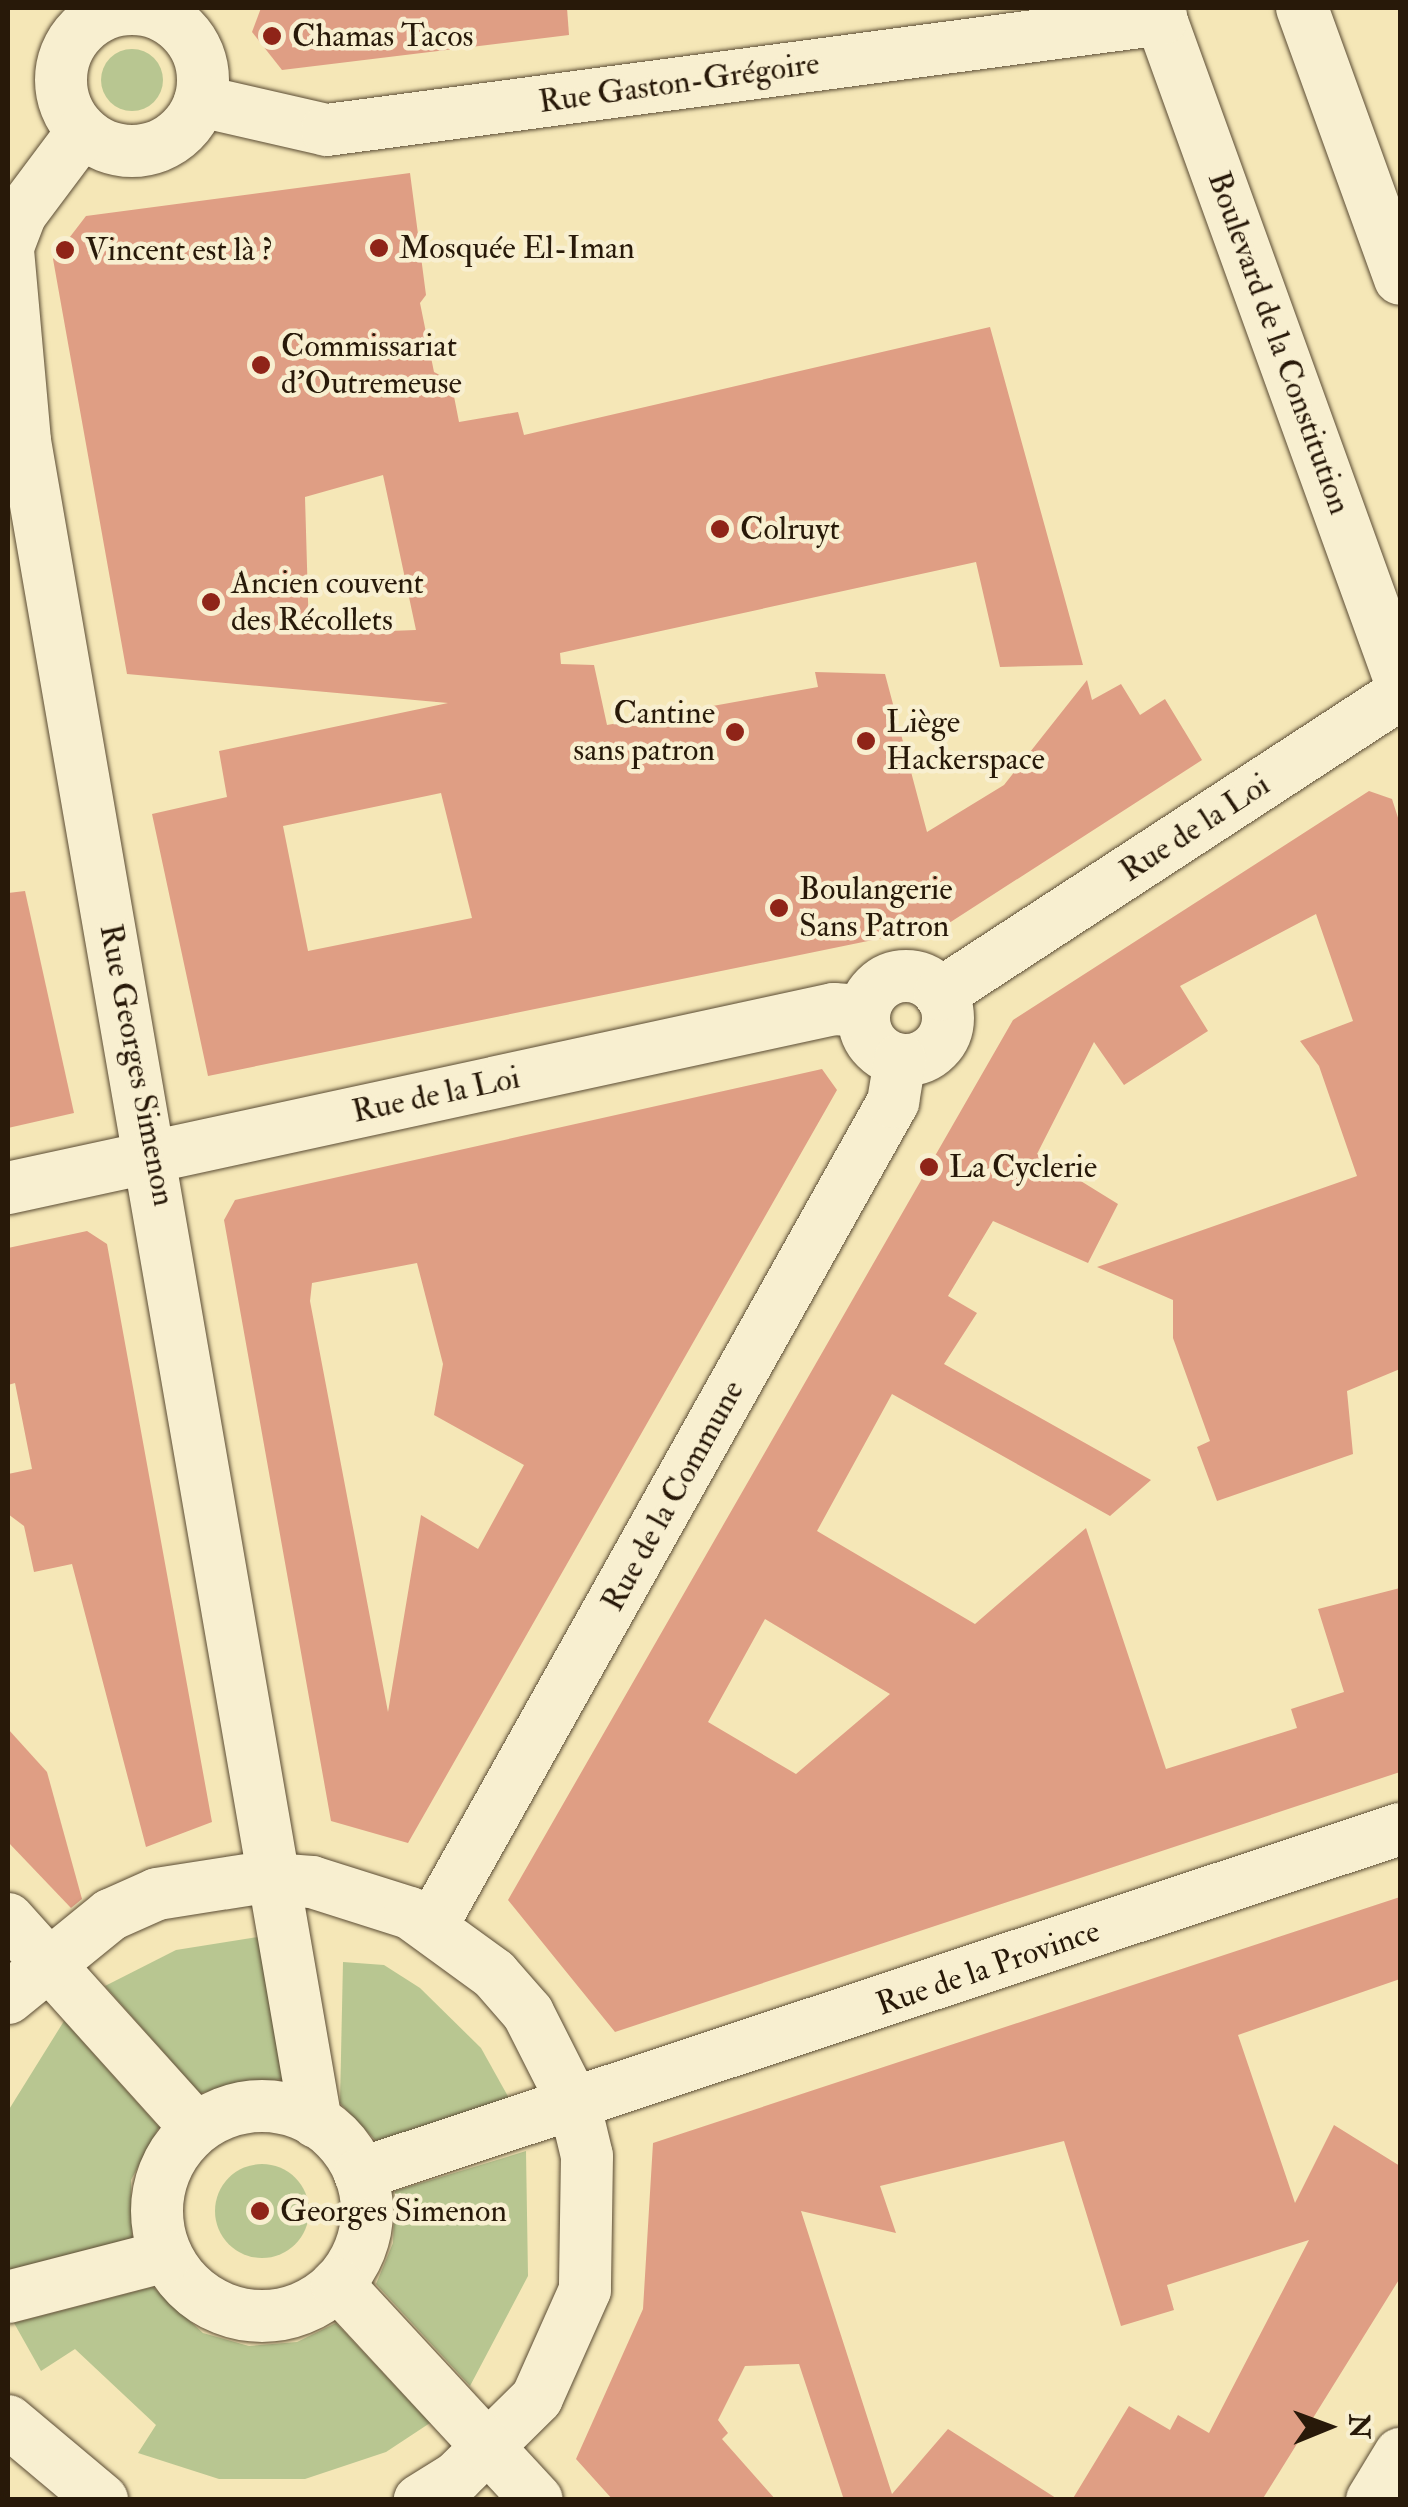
<!DOCTYPE html>
<html>
<head>
<meta charset="utf-8">
<style>
	body { margin:0 }
	#map { position:relative; width:1408px; height:2507px; overflow:hidden; background:#f5e7b7; font-family:"IM FELL Double Pica",serif }
	div>[style] { position:absolute }
	.green>* { inset:0; background:#b8c691 }
	.round { border-radius:50% }
	.building>* { inset:0; background:#df9e84 }
	.roads { filter:drop-shadow(0 0 2px #5b4c34) drop-shadow(0 0 2px #5b4c34) }
	.minor>* { height:52px; margin:-26px; padding:0 26px; transform-origin:26px; border-radius:26px; background:#f8efd0 }
	.minor>.ring { margin:-26px; padding:0; box-sizing:content-box; background:none; border:52px solid #f8efd0; border-radius:50% }
	.dots>* { width:28px; height:28px; translate:-50% -50%; box-sizing:border-box; border:5px solid #f8efd0; border-radius:50% }
	span { translate:-50% -50%; white-space:nowrap; text-align:center; line-height:1.15; -webkit-text-stroke:9px #f8efd0; paint-order:stroke }
	.poi-label { font-size:32px; color:#281909 }
	.left { translate:0 -50%; text-align:left }
	.right { translate:-100% -50%; text-align:right }
	.street-label { font-size:32px; color:#281909 }
	.frame { position:absolute; inset:0; border:10px solid #281909; pointer-events:none }
	.north { position:absolute; left:1278px; top:2377px; width:100px; height:100px; -webkit-text-stroke:8px #f8efd0; paint-order:stroke; rotate:89deg; font-size:28px; font-weight:700; line-height:40px; text-align:center; color:#281909 }
	.north::after { content:''; display:block; margin:auto; width:35px; height:45px; background:#281909; clip-path:polygon(50% 0,100% 100%,50% 72%,0 100%) }
</style>
</head>
<body>
<div id="map">
	<div class="green">
		<i class="round" style="left:101px;top:49px;width:62px;height:62px"></i>
		<i style="clip-path:polygon(258px 1937px,282px 2079px,200px 2093px,105px 1986px,176px 1950px)"></i>
		<i style="clip-path:polygon(343px 1962px,384px 1965px,420px 1988px,481px 2048px,510px 2100px,376px 2141px,340px 2103px)"></i>
		<i style="clip-path:polygon(64px 2021px,159px 2127px,131px 2180px,132px 2238px,8px 2270px,8px 2111px)"></i>
		<i style="clip-path:polygon(526px 2151px,528px 2276px,470px 2386px,376px 2284px,393px 2243px,395px 2191px)"></i>
		<i class="round" style="left:215px;top:2164px;width:94px;height:94px"></i>
		<i style="clip-path:polygon(153px 2287px,203px 2333px,249px 2346px,297px 2342px,336px 2323px,430px 2423px,386px 2452px,305px 2479px,219px 2479px,138px 2453px,156px 2425px,75px 2349px,41px 2371px,14px 2323px)"></i>
	</div>
	<div class="building">
		<i style="clip-path:polygon(261px 8px,567px 8px,569px 35px,282px 70px,252px 32px)"></i>
		<i style="clip-path:polygon(evenodd,410px 173px,426px 295px,420px 303px,434px 372px,451px 381px,459px 422px,518px 412px,524px 435px,990px 327px,1083px 665px,1000px 667px,976px 562px,560px 653px,561px 664px,594px 665px,607px 725px,818px 687px,815px 672px,885px 674px,927px 832px,1004px 785px,1087px 680px,1092px 700px,1121px 684px,1140px 715px,1165px 699px,1202px 760px,946px 925px,208px 1076px,152px 814px,227px 797px,219px 751px,448px 703px,127px 674px,53px 259px,86px 216px,410px 173px,383px 475px,416px 630px,309px 634px,305px 497px,383px 475px,410px 173px,441px 793px,472px 918px,308px 951px,283px 826px,441px 793px)"></i>
		<i style="clip-path:polygon(evenodd,1369px 791px,1392px 799px,1400px 824px,1400px 1369px,1347px 1391px,1353px 1454px,1217px 1501px,1197px 1447px,1210px 1441px,1173px 1338px,1173px 1300px,1097px 1267px,1357px 1176px,1319px 1066px,1300px 1041px,1353px 1021px,1316px 914px,1180px 986px,1208px 1031px,1124px 1085px,1094px 1042px,1037px 1154px,1118px 1204px,1088px 1263px,993px 1221px,948px 1296px,977px 1313px,944px 1364px,1151px 1480px,1110px 1516px,892px 1394px,817px 1531px,975px 1624px,1086px 1528px,1166px 1769px,1297px 1728px,1291px 1709px,1344px 1692px,1318px 1609px,1400px 1588px,1400px 1772px,615px 2032px,508px 1900px,1013px 1020px,1369px 791px,765px 1619px,890px 1694px,796px 1774px,708px 1722px,765px 1619px)"></i>
		<i style="clip-path:polygon(25px 891px,74px 1113px,8px 1128px,8px 893px)"></i>
		<i style="clip-path:polygon(evenodd,822px 1069px,837px 1090px,408px 1843px,331px 1821px,224px 1220px,235px 1200px,822px 1069px,417px 1263px,443px 1364px,434px 1415px,524px 1465px,478px 1549px,421px 1515px,388px 1712px,310px 1301px,312px 1283px,417px 1263px)"></i>
		<i style="clip-path:polygon(87px 1231px,107px 1244px,212px 1822px,146px 1847px,72px 1564px,34px 1572px,24px 1526px,8px 1514px,8px 1474px,32px 1469px,15px 1383px,8px 1385px,8px 1248px)"></i>
		<i style="clip-path:polygon(8px 1729px,47px 1772px,82px 1899px,71px 1908px,8px 1842px)"></i>
		<i style="clip-path:polygon(1400px 1897px,1400px 1979px,1238px 2035px,1295px 2203px,1334px 2125px,1400px 2166px,1400px 2278px,1262px 2500px,1072px 2500px,1129px 2406px,1170px 2430px,1178px 2415px,1209px 2433px,1309px 2240px,1167px 2285px,1174px 2310px,1121px 2326px,1064px 2141px,880px 2186px,896px 2233px,801px 2211px,892px 2494px,948px 2429px,1059px 2500px,844px 2500px,799px 2364px,745px 2366px,718px 2420px,728px 2433px,722px 2439px,776px 2500px,613px 2500px,576px 2459px,643px 2309px,653px 2143px)"></i>
	</div>
	<div class="roads">
		<div class="minor">
			<i style="left:1157px;top:8px;width:715px;rotate:70.12deg"></i>
			<i style="left:1302px;top:8px;width:288px;rotate:70.1deg"></i>
			<i class="ring" style="left:61px;top:9px;width:90px;height:90px"></i>
			<i style="left:200px;top:101px;width:130px;rotate:12.9deg"></i>
			<i style="left:327px;top:130px;width:842px;rotate:-7.57deg"></i>
			<i style="left:8px;top:247px;width:34px;rotate:-69deg"></i>
			<i style="left:20px;top:215px;width:104px;rotate:-53.2deg"></i>
			<i style="left:8px;top:250px;width:192px;rotate:84.9deg"></i>
			<i style="left:25px;top:441px;width:1706px;rotate:80.18deg"></i>
			<i class="ring" style="left:864px;top:976px;width:32px;height:32px"></i>
			<i style="left:940px;top:994px;width:549px;rotate:-33.11deg"></i>
			<i style="left:8px;top:1188px;width:845px;rotate:-12.23deg"></i>
			<i style="left:834px;top:1009px;width:30px;rotate:4deg"></i>
			<i style="left:8px;top:1919px;width:281px;rotate:48deg"></i>
			<i style="left:431px;top:1927px;width:946px;rotate:-60.75deg"></i>
			<i style="left:893px;top:1102px;width:43px;rotate:-80.5deg"></i>
			<i style="left:8px;top:1998px;width:132px;rotate:-39.1deg"></i>
			<i style="left:110px;top:1915px;width:51px;rotate:-24.1deg"></i>
			<i style="left:157px;top:1894px;width:103px;rotate:-8.9deg"></i>
			<i style="left:259px;top:1878px;width:53px;rotate:4.3deg"></i>
			<i style="left:312px;top:1882px;width:103px;rotate:17.6deg"></i>
			<i style="left:410px;top:1913px;width:104px;rotate:36deg"></i>
			<i style="left:494px;top:1974px;width:52px;rotate:48.9deg"></i>
			<i style="left:528px;top:2013px;width:104px;rotate:63.2deg"></i>
			<i style="left:575px;top:2106px;width:51px;rotate:76.5deg"></i>
			<i style="left:587px;top:2156px;width:134px;rotate:90.9deg"></i>
			<i style="left:585px;top:2290px;width:118px;rotate:114deg"></i>
			<i style="left:537px;top:2398px;width:112px;rotate:135.4deg"></i>
			<i style="left:457px;top:2477px;width:44px;rotate:148.1deg"></i>
			<i class="ring" style="left:157px;top:2106px;width:158px;height:158px"></i>
			<i style="left:360px;top:2174px;width:1096px;rotate:-18.35deg"></i>
			<i style="left:337px;top:2284px;width:294px;rotate:47.2deg"></i>
			<i style="left:8px;top:2297px;width:163px;rotate:-14.5deg"></i>
			<i style="left:8px;top:2421px;width:123px;rotate:40deg"></i>
			<i style="left:1372px;top:2500px;width:54px;rotate:-58.7deg"></i>
		</div>
	</div>
	<div class="dots">
		<i style="left:272px;top:36px;background:#8f2418"></i>
		<i style="left:379px;top:248px;background:#8f2418"></i>
		<i style="left:65px;top:250px;background:#8f2418"></i>
		<i style="left:261px;top:365px;background:#8f2418"></i>
		<i style="left:720px;top:529px;background:#8f2418"></i>
		<i style="left:211px;top:602px;background:#8f2418"></i>
		<i style="left:735px;top:732px;background:#8f2418"></i>
		<i style="left:866px;top:741px;background:#8f2418"></i>
		<i style="left:779px;top:908px;background:#8f2418"></i>
		<i style="left:929px;top:1167px;background:#8f2418"></i>
		<i style="left:260px;top:2211px;background:#8f2418"></i>
	</div>
	<div class="poi-label">
		<span class="left" style="left:292px;top:36px">Chamas Tacos</span>
		<span class="left" style="left:399px;top:248px">Mosquée El-Iman</span>
		<span class="left" style="left:85px;top:250px">Vincent est là ?</span>
		<span class="left" style="left:281px;top:365px">Commissariat<br>d'Outremeuse</span>
		<span class="left" style="left:740px;top:529px">Colruyt</span>
		<span class="left" style="left:231px;top:602px">Ancien couvent<br>des Récollets</span>
		<span class="right" style="left:715px;top:732px">Cantine<br>sans patron</span>
		<span class="left" style="left:886px;top:741px">Liège<br>Hackerspace</span>
		<span class="left" style="left:799px;top:908px">Boulangerie<br>Sans Patron</span>
		<span class="left" style="left:949px;top:1167px">La Cyclerie</span>
		<span class="left" style="left:280px;top:2211px">Georges Simenon</span>
	</div>
	<div class="street-label">
		<span style="left:679px;top:83px;rotate:-8deg">Rue Gaston-Grégoire</span>
		<span style="left:1279px;top:343px;rotate:70deg">Boulevard de la Constitution</span>
		<span style="left:1195px;top:828px;rotate:-33deg">Rue de la Loi</span>
		<span style="left:137px;top:1065px;rotate:79deg">Rue Georges Simenon</span>
		<span style="left:436px;top:1095px;rotate:-12deg">Rue de la Loi</span>
		<span style="left:673px;top:1496px;rotate:-61deg">Rue de la Commune</span>
		<span style="left:988px;top:1968px;rotate:-19deg">Rue de la Province</span>
	</div>
	<div class="frame"></div>
	<div class="north">N</div>
</div>
</body>
</html>
